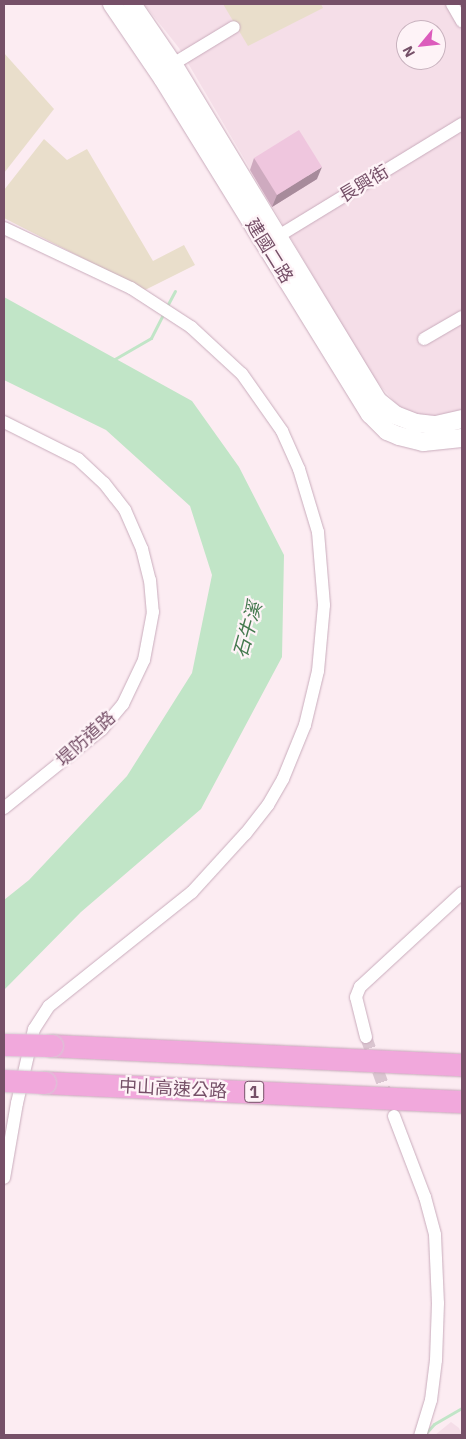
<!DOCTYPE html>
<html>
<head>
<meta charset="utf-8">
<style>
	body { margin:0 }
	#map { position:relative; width:466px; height:1439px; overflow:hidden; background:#fcecf2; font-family:"IBM Plex Sans","Noto Sans TC",sans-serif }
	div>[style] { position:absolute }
	.residential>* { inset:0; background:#f5dee8 }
	.green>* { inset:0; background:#e9decb }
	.water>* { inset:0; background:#c1e5c7 }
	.stream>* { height:3px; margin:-1.5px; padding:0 1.5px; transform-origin:1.5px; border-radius:1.5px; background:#c1e5c7 }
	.street-tunnel>* { height:12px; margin-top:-6px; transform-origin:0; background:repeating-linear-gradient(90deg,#dac5d0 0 12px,transparent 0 18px) }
	.roads { filter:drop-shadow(0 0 1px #c9acbc) drop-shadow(0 0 1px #c9acbc) }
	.street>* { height:12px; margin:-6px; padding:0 6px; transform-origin:6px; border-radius:6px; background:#fff }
	.secondary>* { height:18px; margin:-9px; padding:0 9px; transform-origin:9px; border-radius:9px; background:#fff }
	.highway>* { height:22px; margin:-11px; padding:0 11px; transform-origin:11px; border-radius:11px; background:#f1a8dc }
	.bridges { filter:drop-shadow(0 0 1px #d6cad2) drop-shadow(0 0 1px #d6cad2) }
	.highway-bridge>* { height:22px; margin:-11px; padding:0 11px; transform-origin:11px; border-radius:11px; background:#f1a8dc }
	.wall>* { inset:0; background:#ceaabf }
	.shaded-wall>* { inset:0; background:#a78b9b }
	.building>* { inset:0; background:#efc6de }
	span { translate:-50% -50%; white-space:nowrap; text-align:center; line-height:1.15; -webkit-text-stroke:4.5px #fef3f7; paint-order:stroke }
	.shield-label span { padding:1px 4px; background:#fef3f7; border:1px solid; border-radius:4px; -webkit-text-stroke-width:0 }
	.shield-label { font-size:16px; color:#765068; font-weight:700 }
	.street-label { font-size:18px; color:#765068 }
	.water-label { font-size:19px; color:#44794e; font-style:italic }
	.frame { position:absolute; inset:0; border:5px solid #765068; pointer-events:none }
	.north { position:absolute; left:396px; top:20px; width:50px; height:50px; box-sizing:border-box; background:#fef3f7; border:1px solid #c8b2be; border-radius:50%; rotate:242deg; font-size:14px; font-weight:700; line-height:20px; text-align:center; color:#765068 }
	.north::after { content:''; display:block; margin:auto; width:18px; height:22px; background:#dc5bbc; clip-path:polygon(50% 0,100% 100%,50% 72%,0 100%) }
</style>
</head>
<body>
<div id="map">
	<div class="residential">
		<i style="clip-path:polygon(evenodd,144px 4px,462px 4px,462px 412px,428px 418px,404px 413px,372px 376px,179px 48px,144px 4px,406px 30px,436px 30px,436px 60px,406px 60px,406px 30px)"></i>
		<i style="clip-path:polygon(451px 1422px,459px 1428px,462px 1435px,435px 1435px)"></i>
	</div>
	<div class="green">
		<i style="clip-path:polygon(223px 4px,321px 4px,323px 8px,248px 46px)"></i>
		<i style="clip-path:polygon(4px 53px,54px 109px,4px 173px)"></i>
		<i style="clip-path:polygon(44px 139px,67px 160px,87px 149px,153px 261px,184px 245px,195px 265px,145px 290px,4px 218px,4px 190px)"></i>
	</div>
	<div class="water">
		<i style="clip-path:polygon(4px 297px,192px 401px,239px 467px,284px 555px,282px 657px,201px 809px,81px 912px,4px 990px,4px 900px,29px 880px,127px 776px,192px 673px,212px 575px,190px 506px,106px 430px,4px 380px)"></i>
	</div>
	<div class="stream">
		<i style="left:167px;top:306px;width:17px;rotate:-62deg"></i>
		<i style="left:113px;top:360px;width:44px;rotate:-30.1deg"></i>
		<i style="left:151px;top:338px;width:29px;rotate:-63deg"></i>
		<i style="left:426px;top:1433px;width:12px;rotate:-48deg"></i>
		<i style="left:434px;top:1424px;width:32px;rotate:-30deg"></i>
	</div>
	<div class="street-tunnel">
		<i style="left:366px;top:1037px;width:69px;rotate:70.5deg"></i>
	</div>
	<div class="roads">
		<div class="street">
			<i style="left:452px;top:4px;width:20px;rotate:60deg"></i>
			<i style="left:169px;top:71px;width:8px;rotate:-60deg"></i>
			<i style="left:173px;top:64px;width:71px;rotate:-31.2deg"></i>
			<i style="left:4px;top:228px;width:140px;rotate:25.3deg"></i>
			<i style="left:131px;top:288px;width:72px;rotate:33deg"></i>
			<i style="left:191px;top:327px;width:69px;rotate:42.7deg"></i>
			<i style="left:242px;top:374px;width:70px;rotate:54.9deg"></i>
			<i style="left:282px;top:431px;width:42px;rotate:65.9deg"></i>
			<i style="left:299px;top:469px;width:66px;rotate:73.2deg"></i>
			<i style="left:318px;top:532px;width:73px;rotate:85.3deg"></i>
			<i style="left:324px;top:605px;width:66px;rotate:95.2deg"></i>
			<i style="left:318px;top:671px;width:56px;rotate:103.5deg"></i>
			<i style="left:305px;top:725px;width:58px;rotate:112.2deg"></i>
			<i style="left:283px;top:779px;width:30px;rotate:120deg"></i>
			<i style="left:268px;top:805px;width:37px;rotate:128deg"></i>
			<i style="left:245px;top:834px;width:79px;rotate:132.4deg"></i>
			<i style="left:192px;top:892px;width:183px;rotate:141.4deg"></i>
			<i style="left:49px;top:1006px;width:27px;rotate:123deg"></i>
			<i style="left:34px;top:1029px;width:76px;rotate:102.9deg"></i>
			<i style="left:17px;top:1103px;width:76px;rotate:99.8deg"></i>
			<i style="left:272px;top:240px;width:223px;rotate:-31.4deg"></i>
			<i style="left:424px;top:339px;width:44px;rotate:-30.1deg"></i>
			<i style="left:4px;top:422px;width:83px;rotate:26.6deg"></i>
			<i style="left:78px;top:459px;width:35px;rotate:43deg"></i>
			<i style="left:104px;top:483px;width:18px;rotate:52deg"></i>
			<i style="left:115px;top:497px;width:16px;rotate:52deg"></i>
			<i style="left:125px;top:510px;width:43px;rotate:66.4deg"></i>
			<i style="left:142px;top:549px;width:32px;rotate:76deg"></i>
			<i style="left:150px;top:580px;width:32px;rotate:85deg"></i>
			<i style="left:153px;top:612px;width:49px;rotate:100.6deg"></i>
			<i style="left:144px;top:660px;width:49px;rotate:115.5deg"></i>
			<i style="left:123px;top:704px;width:33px;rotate:130deg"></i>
			<i style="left:102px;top:729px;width:126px;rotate:141.1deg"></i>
			<i style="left:366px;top:1037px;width:41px;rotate:-104deg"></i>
			<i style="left:356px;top:997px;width:11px;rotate:-68deg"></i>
			<i style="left:360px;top:987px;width:139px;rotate:-42.7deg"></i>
			<i style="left:394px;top:1116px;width:87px;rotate:69.1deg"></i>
			<i style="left:425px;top:1197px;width:39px;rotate:75deg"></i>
			<i style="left:435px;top:1235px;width:68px;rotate:87.5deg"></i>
			<i style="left:438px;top:1303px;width:57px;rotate:92deg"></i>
			<i style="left:436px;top:1360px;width:40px;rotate:97.1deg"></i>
			<i style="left:431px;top:1400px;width:37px;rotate:107deg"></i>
		</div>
		<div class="secondary">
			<i style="left:112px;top:4px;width:91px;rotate:55.8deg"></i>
			<i style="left:163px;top:79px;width:394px;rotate:58.3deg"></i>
			<i style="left:370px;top:414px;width:24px;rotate:45deg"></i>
			<i style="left:387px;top:431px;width:13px;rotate:23deg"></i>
			<i style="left:399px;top:436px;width:25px;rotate:14deg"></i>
			<i style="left:423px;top:442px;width:39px;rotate:-6deg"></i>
			<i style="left:132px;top:4px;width:73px;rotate:55.7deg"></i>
			<i style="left:173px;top:64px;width:394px;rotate:58.7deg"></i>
			<i style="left:378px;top:401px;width:22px;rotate:39deg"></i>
			<i style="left:395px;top:415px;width:22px;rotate:21deg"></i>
			<i style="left:416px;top:423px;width:20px;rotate:6deg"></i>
			<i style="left:436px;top:425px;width:27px;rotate:-13deg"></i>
		</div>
		<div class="highway">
			<i style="left:52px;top:1046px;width:410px;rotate:2.7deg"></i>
			<i style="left:45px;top:1083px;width:417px;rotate:2.6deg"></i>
		</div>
	</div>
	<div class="bridges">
		<div class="highway-bridge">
			<i style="left:4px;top:1045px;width:48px;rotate:1.2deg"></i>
			<i style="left:4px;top:1081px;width:41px;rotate:2.8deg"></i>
		</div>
	</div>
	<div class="wall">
		<i style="clip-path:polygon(254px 158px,317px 179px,272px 207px,250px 170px)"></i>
	</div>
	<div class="shaded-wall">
		<i style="clip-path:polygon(322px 167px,317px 179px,272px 207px,277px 195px)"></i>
	</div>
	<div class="building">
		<i style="clip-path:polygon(299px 130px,322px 167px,277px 195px,254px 158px)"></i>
	</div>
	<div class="shield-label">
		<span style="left:254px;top:1092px">1</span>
	</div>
	<div class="street-label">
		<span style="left:364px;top:184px;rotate:-31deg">長興街</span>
		<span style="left:269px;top:251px;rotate:58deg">建國二路</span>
		<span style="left:86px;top:739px;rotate:-42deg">堤防道路</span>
		<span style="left:173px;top:1089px;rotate:3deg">中山高速公路</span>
	</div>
	<div class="water-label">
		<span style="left:248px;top:630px;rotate:-74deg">石牛溪</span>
	</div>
	<div class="frame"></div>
	<div class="north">N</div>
</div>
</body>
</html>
